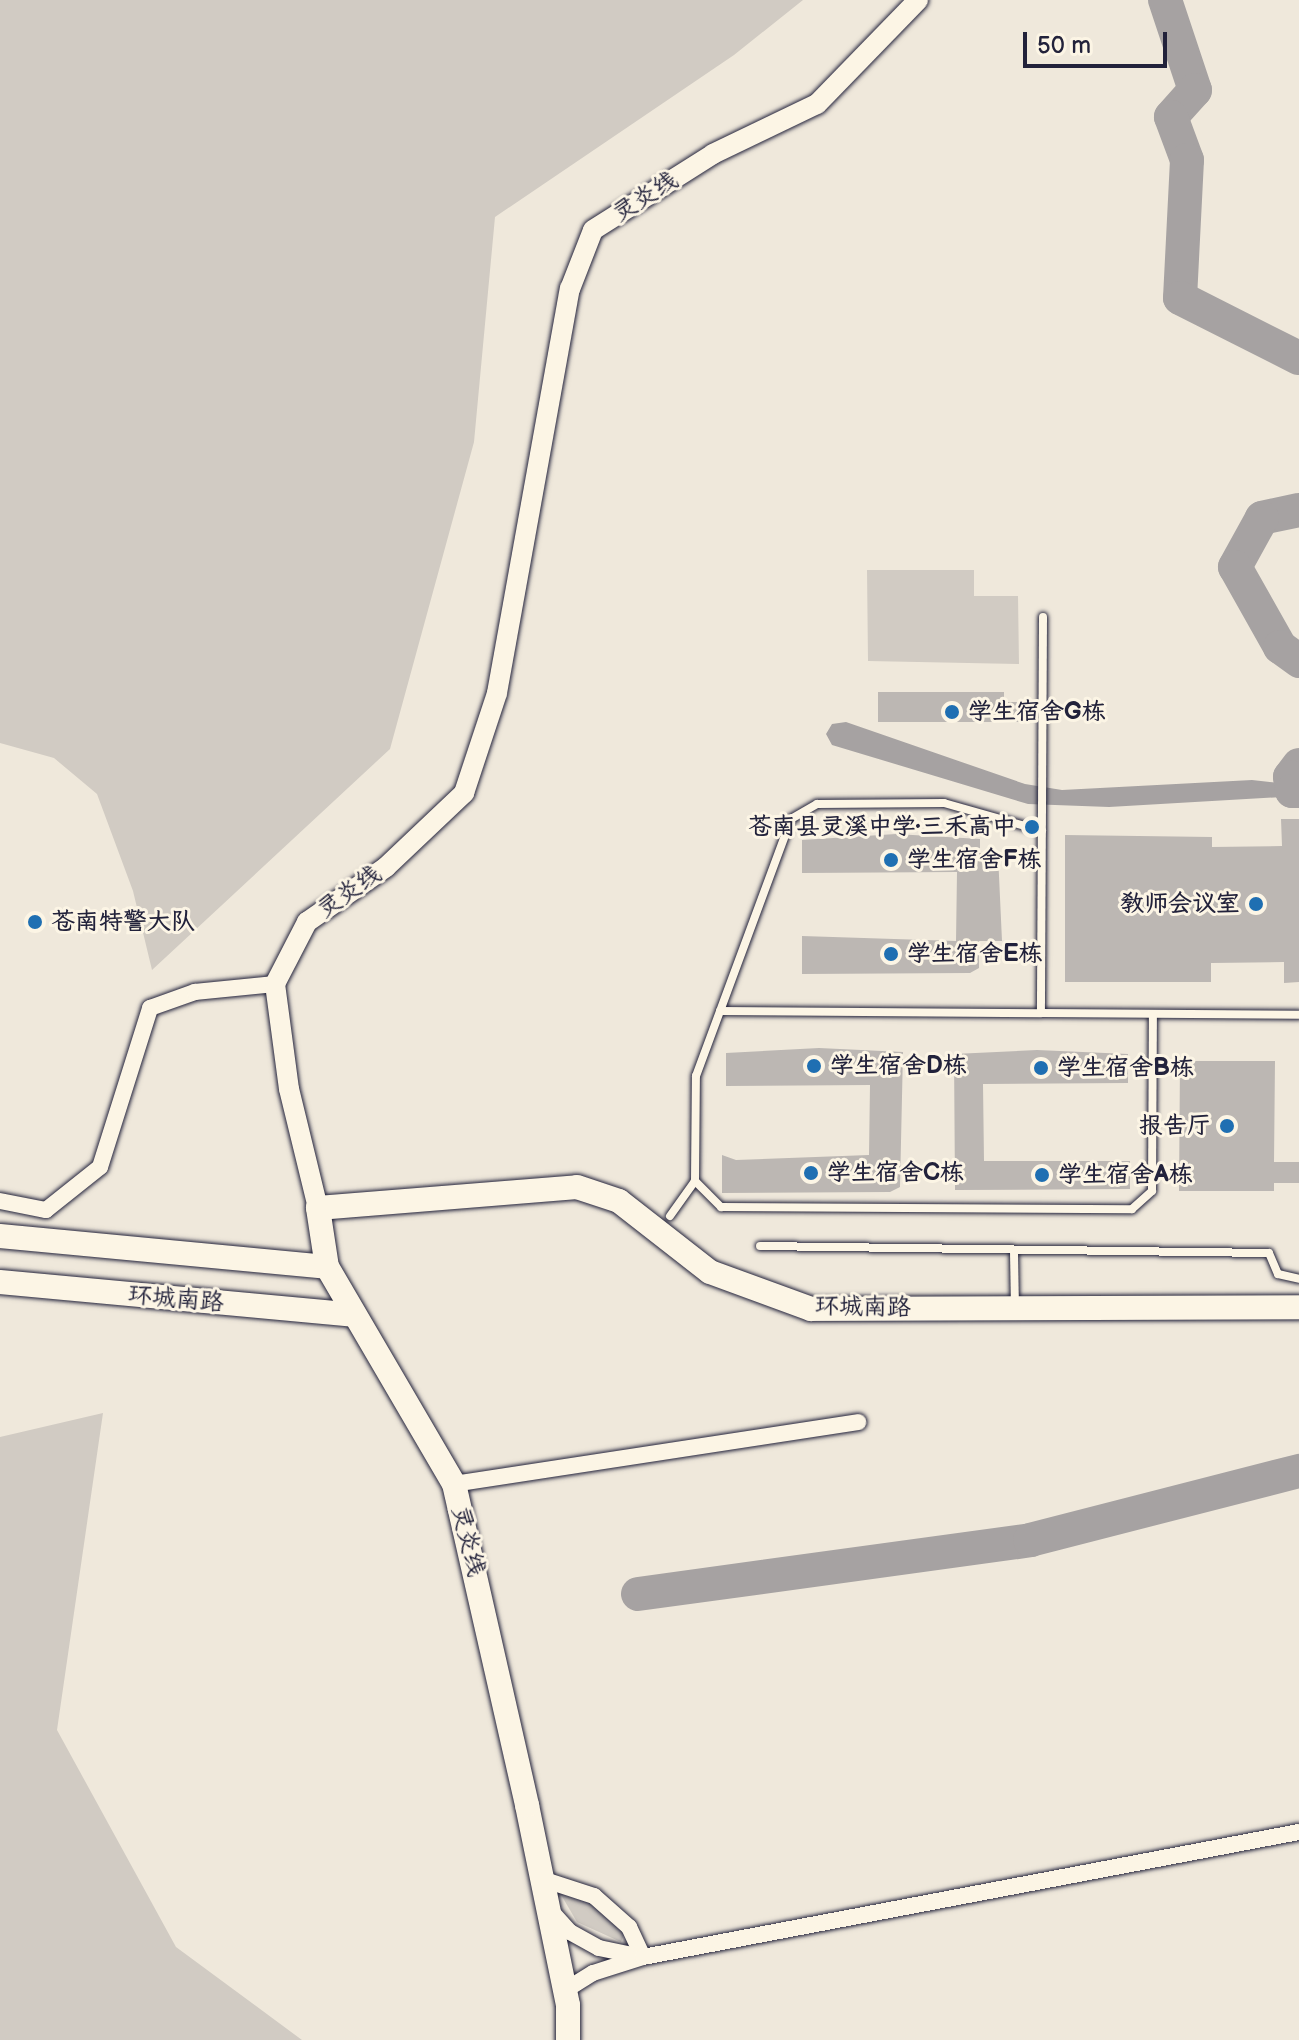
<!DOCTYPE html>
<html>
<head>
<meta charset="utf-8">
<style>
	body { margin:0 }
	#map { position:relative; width:1299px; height:2040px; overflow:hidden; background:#efe8db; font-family:"Balsamiq Sans","LXGW WenKai TC",sans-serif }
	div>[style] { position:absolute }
	.green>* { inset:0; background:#d1cbc3 }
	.water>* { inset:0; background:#a6a2a2 }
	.river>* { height:34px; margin:-17px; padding:0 17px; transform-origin:17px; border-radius:17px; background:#a6a2a2 }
	.building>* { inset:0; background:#bcb7b3 }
	.roads { filter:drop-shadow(0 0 2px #22223b) drop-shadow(0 0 2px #22223b) }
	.service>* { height:8px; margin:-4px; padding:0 4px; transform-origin:4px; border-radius:4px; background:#fcf5e5 }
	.minor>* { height:16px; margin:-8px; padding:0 8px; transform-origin:8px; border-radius:8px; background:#fcf5e5 }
	.tertiary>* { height:20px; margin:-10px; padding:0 10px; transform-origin:10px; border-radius:10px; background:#fcf5e5 }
	.secondary>* { height:24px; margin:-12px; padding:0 12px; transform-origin:12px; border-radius:12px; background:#fcf5e5 }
	.dots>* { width:22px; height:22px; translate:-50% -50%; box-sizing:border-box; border:4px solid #fcf5e5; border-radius:50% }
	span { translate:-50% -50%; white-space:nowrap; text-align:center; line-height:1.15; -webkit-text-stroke:6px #fcf5e5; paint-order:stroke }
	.street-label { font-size:24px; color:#22223b }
	.poi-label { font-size:24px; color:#22223b; font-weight:700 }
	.left { translate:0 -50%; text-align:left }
	.right { translate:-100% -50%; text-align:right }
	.scale { position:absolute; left:1023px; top:32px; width:144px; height:36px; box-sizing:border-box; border:4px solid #22223b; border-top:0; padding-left:10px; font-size:24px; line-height:28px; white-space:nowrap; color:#22223b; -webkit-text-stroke:6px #fcf5e5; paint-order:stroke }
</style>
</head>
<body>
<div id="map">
	<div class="green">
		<i style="clip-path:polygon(0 0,803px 0,734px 55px,495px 217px,474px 442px,390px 749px,152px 970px,133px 891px,97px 794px,54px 758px,0 743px)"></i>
		<i style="clip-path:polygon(867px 570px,974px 570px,974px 596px,1018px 596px,1019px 664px,868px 661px)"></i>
		<i style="clip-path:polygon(103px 1413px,57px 1730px,176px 1947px,302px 2040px,0 2040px,0 1437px)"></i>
		<i style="clip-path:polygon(560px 1893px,586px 1895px,625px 1932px,621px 1942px,577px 1922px)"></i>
	</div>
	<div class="water">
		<i style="clip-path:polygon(846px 722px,1025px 784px,1062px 790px,1252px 780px,1299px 785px,1299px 796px,1109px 807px,1028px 804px,832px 745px,826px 734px,832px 724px)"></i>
	</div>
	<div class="river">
		<i style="left:1165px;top:0;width:95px;rotate:71.6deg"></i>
		<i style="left:1195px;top:90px;width:36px;rotate:132deg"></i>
		<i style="left:1171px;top:117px;width:46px;rotate:69.6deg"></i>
		<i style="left:1187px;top:160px;width:138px;rotate:92.9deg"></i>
		<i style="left:1180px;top:298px;width:133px;rotate:26.8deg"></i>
		<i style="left:1299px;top:510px;width:38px;rotate:168deg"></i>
		<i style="left:1262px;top:518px;width:56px;rotate:118.9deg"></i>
		<i style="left:1235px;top:567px;width:92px;rotate:60.6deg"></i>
		<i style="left:1280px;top:647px;width:24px;rotate:36deg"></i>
		<i style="left:1299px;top:765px;width:15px;rotate:127deg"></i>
		<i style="left:1290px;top:777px;width:14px;rotate:82deg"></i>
		<i style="left:1292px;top:791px;width:7px"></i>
		<i style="left:638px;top:1594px;width:396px;rotate:-7.8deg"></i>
		<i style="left:1030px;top:1540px;width:278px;rotate:-14.4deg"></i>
	</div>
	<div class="building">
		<i style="clip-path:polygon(878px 692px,1004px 692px,1004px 702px,1025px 702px,1025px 722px,878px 722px)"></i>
		<i style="clip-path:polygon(1281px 819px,1299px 819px,1299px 982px,1284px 983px,1284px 962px,1211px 963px,1211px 982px,1065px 982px,1065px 835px,1212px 837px,1212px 847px,1282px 846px)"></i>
		<i style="clip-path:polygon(896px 834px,980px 839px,980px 853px,998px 854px,1002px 941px,979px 941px,979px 968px,970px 973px,802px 974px,802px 936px,956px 941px,957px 872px,802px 873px,802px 840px)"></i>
		<i style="clip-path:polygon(819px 1048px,903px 1052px,900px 1187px,890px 1192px,722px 1193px,722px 1155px,736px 1160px,869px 1155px,870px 1085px,726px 1086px,726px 1053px)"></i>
		<i style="clip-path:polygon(1037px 1050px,1128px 1054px,1128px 1083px,983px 1084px,984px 1161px,1130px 1161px,1130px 1189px,955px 1190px,954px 1054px)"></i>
		<i style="clip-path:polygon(1180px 1061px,1275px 1061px,1274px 1162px,1299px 1162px,1299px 1183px,1274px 1183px,1274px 1191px,1179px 1191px)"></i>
	</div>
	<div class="roads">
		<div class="service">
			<i style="left:1043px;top:617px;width:396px;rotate:90.3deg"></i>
			<i style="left:1041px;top:1013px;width:258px;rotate:0.4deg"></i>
			<i style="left:720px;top:1011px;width:321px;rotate:0.4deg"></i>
			<i style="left:695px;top:1181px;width:37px;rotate:45deg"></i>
			<i style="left:721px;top:1207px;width:411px;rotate:0.3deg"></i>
			<i style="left:1132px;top:1209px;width:27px;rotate:-42deg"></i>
			<i style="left:1152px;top:1191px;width:177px;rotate:-89.7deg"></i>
			<i style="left:670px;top:1216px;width:43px;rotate:-54.5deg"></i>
			<i style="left:695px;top:1181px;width:105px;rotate:-89.5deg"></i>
			<i style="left:696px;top:1076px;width:274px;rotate:-69.7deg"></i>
			<i style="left:791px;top:819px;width:30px;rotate:-30deg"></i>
			<i style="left:817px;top:804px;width:127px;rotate:-0.5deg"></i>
			<i style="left:944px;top:803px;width:102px;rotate:15.9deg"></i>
			<i style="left:760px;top:1246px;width:509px;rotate:0.79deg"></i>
			<i style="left:1269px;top:1253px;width:23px;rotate:67deg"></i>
			<i style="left:1278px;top:1274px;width:22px;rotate:13deg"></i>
			<i style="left:1014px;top:1252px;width:55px;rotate:89deg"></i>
		</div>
		<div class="minor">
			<i style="left:0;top:1201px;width:47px;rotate:11.1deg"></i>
			<i style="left:46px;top:1210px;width:69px;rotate:-38.5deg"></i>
			<i style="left:100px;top:1167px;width:167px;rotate:-72.5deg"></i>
			<i style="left:150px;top:1008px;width:48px;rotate:-19.6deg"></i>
			<i style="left:195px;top:992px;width:80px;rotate:-5.7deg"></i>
			<i style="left:454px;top:1484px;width:409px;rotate:-8.7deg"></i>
			<i style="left:542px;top:1879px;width:55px;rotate:18.1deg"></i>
			<i style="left:594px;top:1896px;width:47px;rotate:41.5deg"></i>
			<i style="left:629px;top:1927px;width:33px;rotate:65deg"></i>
			<i style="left:551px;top:1911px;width:28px;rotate:48deg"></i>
			<i style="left:570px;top:1932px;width:33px;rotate:29deg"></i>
			<i style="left:599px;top:1948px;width:44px;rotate:11.8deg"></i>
			<i style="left:564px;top:1991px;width:34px;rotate:-32deg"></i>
			<i style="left:593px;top:1973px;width:52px;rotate:-17.7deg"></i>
			<i style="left:643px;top:1957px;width:668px;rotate:-10.79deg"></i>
		</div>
		<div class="tertiary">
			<i style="left:318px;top:1208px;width:122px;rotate:-103.7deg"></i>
			<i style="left:289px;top:1089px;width:106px;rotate:-97.6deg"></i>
			<i style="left:275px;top:984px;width:70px;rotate:-62.7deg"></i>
			<i style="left:307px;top:922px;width:96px;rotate:-34.8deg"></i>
			<i style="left:386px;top:867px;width:108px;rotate:-43.5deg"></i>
			<i style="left:464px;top:793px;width:105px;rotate:-71.7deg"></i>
			<i style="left:497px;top:693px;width:411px;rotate:-79.8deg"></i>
			<i style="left:570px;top:289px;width:63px;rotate:-68.7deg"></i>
			<i style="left:593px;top:230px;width:142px;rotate:-32.3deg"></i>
			<i style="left:713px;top:154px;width:115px;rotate:-25.7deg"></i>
			<i style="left:817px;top:104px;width:145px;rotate:-45.8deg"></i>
		</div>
		<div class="secondary">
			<i style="left:0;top:1236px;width:328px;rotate:5.4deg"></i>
			<i style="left:0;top:1282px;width:355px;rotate:5.3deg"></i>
			<i style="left:568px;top:2040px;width:35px;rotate:-90deg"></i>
			<i style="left:568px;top:2005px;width:204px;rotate:-101.6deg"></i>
			<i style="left:527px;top:1805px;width:329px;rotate:-102.8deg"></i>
			<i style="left:454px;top:1484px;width:251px;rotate:-120.3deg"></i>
			<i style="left:327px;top:1267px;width:60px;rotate:-98.7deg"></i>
			<i style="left:318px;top:1208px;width:260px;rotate:-4.6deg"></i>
			<i style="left:577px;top:1187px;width:44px;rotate:18.4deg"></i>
			<i style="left:619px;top:1201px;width:115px;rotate:38deg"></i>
			<i style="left:710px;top:1272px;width:108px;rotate:20.1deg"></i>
			<i style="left:811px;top:1309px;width:488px;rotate:-0.2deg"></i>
		</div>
	</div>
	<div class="dots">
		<i style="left:952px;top:712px;background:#1f6fb2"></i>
		<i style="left:1032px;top:827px;background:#1f6fb2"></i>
		<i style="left:891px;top:860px;background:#1f6fb2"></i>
		<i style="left:1256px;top:904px;background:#1f6fb2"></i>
		<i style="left:35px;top:922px;background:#1f6fb2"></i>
		<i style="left:891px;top:954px;background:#1f6fb2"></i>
		<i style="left:814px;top:1066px;background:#1f6fb2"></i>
		<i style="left:1041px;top:1068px;background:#1f6fb2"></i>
		<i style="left:1227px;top:1126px;background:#1f6fb2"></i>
		<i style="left:811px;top:1173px;background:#1f6fb2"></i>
		<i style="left:1042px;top:1175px;background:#1f6fb2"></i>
	</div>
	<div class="street-label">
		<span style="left:645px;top:197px;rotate:-32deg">灵炎线</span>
		<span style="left:349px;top:892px;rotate:-35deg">灵炎线</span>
		<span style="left:176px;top:1299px;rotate:5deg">环城南路</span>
		<span style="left:863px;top:1307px;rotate:1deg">环城南路</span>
		<span style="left:468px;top:1541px;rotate:76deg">灵炎线</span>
	</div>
	<div class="poi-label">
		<span class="left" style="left:968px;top:712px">学生宿舍G栋</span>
		<span class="right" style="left:1016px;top:827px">苍南县灵溪中学·三禾高中</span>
		<span class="left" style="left:907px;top:860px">学生宿舍F栋</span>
		<span class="right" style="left:1240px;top:904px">教师会议室</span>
		<span class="left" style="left:51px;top:922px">苍南特警大队</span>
		<span class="left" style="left:907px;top:954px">学生宿舍E栋</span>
		<span class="left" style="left:830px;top:1066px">学生宿舍D栋</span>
		<span class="left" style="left:1057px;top:1068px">学生宿舍B栋</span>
		<span class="right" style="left:1211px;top:1126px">报告厅</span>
		<span class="left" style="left:827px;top:1173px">学生宿舍C栋</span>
		<span class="left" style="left:1058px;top:1175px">学生宿舍A栋</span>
	</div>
	<div class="scale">50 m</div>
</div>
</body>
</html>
